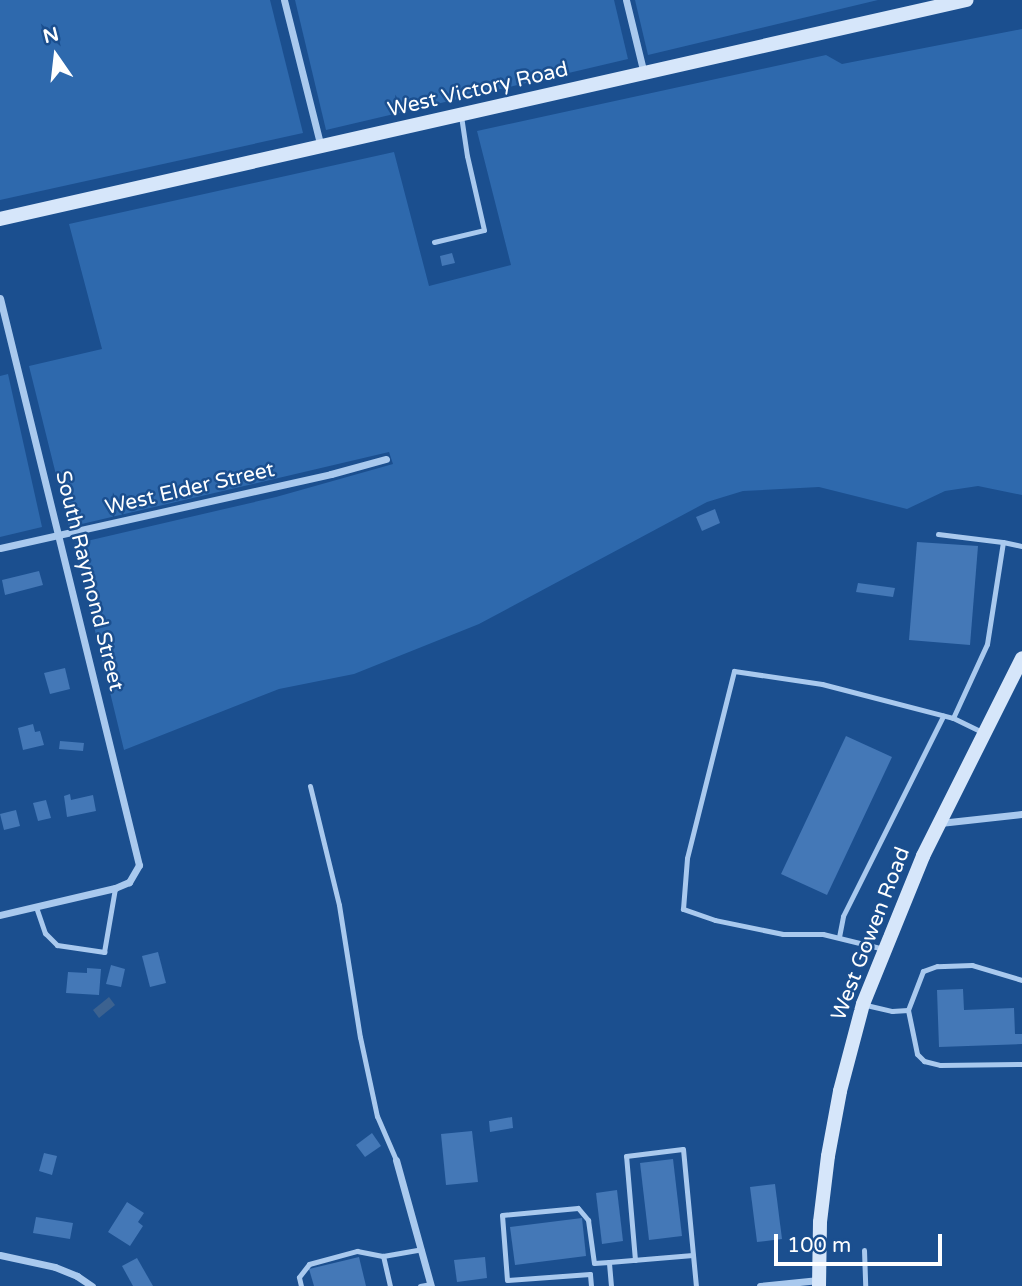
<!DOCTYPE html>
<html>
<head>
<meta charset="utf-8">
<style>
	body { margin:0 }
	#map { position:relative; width:1022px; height:1286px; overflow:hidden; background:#1b4f8f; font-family:"Varela Round",sans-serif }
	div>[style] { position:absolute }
	.green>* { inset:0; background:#2e69ad }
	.water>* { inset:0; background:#3c6290 }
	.building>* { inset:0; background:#4478b7 }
	.lane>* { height:5px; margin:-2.5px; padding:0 2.5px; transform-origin:2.5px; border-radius:2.5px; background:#a9c9ee }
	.street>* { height:7px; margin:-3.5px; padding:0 3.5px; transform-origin:3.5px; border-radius:3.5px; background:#a9c9ee }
	.secondary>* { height:14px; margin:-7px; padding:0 7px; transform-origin:7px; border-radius:7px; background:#d6e6fa }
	span { translate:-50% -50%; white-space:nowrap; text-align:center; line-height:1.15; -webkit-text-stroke:5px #1b4f8f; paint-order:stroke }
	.street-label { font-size:21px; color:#fff }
	.north { position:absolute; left:21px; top:21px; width:70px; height:70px; -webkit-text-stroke:5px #1b4f8f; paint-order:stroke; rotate:346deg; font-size:19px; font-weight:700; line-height:28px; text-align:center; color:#fff }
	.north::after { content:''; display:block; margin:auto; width:24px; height:32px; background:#fff; clip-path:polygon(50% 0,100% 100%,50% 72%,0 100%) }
	.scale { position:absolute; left:774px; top:1234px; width:168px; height:32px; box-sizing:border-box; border:4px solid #fff; border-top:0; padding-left:9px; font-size:21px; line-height:24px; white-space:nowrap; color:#fff; -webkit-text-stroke:5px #1b4f8f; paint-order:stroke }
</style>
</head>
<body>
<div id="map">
	<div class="green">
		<i style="clip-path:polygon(0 0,270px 0,303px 133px,0 200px)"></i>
		<i style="clip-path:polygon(295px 0,614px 0,628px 59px,326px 130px)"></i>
		<i style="clip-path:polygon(635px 0,878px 0,648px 55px)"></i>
		<i style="clip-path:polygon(1022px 29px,1022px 495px,978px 486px,945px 491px,907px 509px,819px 487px,743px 491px,707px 502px,479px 624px,354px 674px,279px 689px,124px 750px,74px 544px,276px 497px,393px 464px,389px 452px,69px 527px,29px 366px,102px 349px,69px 224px,394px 152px,429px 286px,511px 265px,477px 131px,826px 55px,842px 64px)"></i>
		<i style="clip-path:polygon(8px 374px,42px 527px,0 537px,0 376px)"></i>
	</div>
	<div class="water">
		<i style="clip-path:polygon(109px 997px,115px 1005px,99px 1018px,93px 1010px)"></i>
	</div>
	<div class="building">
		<i style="clip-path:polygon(452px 253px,455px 263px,442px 266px,440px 256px)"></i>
		<i style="clip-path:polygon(715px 509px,720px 523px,702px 531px,696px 517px)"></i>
		<i style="clip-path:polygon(917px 542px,978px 546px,970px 645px,909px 640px)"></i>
		<i style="clip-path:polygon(39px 571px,43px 585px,5px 595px,2px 580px)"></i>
		<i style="clip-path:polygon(858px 583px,895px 588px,893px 597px,856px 592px)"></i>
		<i style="clip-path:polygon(65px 668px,70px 689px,50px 694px,44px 673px)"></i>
		<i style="clip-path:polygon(33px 724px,35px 732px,40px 731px,44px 745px,23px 750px,18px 728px)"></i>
		<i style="clip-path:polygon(846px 736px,892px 757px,827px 895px,781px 874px)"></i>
		<i style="clip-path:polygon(60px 741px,84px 743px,83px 751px,59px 749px)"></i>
		<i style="clip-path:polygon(70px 794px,71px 800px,93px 795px,96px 811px,67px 817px,64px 796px)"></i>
		<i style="clip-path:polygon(46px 800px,51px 818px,38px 821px,33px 803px)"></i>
		<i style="clip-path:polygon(16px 810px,20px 826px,4px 830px,0 814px)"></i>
		<i style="clip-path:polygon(158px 952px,166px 983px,150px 987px,142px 956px)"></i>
		<i style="clip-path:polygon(111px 965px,125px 969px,121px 987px,106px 984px)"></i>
		<i style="clip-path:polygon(87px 968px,101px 969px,99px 995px,66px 993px,68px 972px,87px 973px)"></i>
		<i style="clip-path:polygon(963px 989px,964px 1010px,1014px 1008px,1015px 1034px,1022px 1034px,1022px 1044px,939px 1047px,937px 990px)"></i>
		<i style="clip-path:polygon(512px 1117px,513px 1128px,490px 1132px,489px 1121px)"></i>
		<i style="clip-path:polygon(472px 1131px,478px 1182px,446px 1185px,441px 1134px)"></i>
		<i style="clip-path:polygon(372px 1133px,381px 1146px,365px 1157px,356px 1145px)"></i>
		<i style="clip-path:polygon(44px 1153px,57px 1156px,52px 1175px,39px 1171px)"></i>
		<i style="clip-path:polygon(673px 1159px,682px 1236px,649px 1240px,640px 1163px)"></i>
		<i style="clip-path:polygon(775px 1184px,782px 1239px,757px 1242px,750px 1187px)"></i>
		<i style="clip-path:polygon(617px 1190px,623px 1241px,602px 1244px,596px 1193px)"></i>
		<i style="clip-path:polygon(127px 1202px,144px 1213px,138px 1222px,143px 1226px,130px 1246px,108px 1232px)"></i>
		<i style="clip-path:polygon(36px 1217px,73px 1223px,70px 1239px,33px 1233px)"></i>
		<i style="clip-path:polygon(582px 1218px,586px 1256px,515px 1265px,510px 1227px)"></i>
		<i style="clip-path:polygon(359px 1257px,366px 1286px,314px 1286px,309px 1269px)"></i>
		<i style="clip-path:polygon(485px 1257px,487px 1278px,457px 1282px,454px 1260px)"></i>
		<i style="clip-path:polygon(137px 1258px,153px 1286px,133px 1286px,122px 1266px)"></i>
	</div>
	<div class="lane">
		<i style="left:434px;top:242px;width:51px;rotate:-13.5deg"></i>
		<i style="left:484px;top:230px;width:76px;rotate:-102.9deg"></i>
		<i style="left:467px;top:156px;width:40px;rotate:-98.5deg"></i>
		<i style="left:938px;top:534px;width:65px;rotate:7deg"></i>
		<i style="left:982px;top:732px;width:32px;rotate:-154deg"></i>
		<i style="left:953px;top:718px;width:81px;rotate:-65.3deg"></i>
		<i style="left:987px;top:644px;width:103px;rotate:-81.1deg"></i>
		<i style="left:1003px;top:542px;width:19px;rotate:12deg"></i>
		<i style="left:310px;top:786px;width:122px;rotate:76.3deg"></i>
		<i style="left:339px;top:905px;width:134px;rotate:81deg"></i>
		<i style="left:360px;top:1037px;width:81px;rotate:77.9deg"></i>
		<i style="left:377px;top:1116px;width:48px;rotate:66.6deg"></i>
		<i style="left:36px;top:907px;width:28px;rotate:71deg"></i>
		<i style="left:45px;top:933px;width:17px;rotate:45deg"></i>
		<i style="left:57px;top:945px;width:48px;rotate:8.5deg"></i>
		<i style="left:104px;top:952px;width:65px;rotate:-80.2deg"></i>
		<i style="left:839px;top:937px;width:21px;rotate:-79deg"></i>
		<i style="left:843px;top:916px;width:224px;rotate:-63.4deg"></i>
		<i style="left:884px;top:949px;width:63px;rotate:-166.2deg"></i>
		<i style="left:823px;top:934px;width:40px;rotate:180deg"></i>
		<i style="left:783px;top:934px;width:69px;rotate:-168.4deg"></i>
		<i style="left:715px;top:920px;width:34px;rotate:-161deg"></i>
		<i style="left:683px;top:909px;width:51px;rotate:-85.5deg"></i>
		<i style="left:687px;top:858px;width:193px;rotate:-75.9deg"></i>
		<i style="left:734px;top:671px;width:89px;rotate:8.4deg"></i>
		<i style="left:822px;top:684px;width:135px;rotate:14.5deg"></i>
		<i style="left:1022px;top:980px;width:52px;rotate:-163.3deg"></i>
		<i style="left:972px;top:965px;width:35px;rotate:178deg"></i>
		<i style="left:937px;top:966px;width:15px;rotate:160deg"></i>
		<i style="left:923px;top:971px;width:42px;rotate:111deg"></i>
		<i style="left:908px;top:1010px;width:45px;rotate:78.4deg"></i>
		<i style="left:917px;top:1054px;width:10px;rotate:45deg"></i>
		<i style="left:924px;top:1061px;width:16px;rotate:14deg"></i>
		<i style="left:940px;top:1065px;width:82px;rotate:-0.7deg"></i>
		<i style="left:866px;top:1005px;width:27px;rotate:13deg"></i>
		<i style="left:892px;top:1011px;width:16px;rotate:-4deg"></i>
		<i style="left:864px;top:1250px;width:36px;rotate:88deg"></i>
		<i style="left:635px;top:1260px;width:104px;rotate:-94.9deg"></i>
		<i style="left:626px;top:1156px;width:57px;rotate:-7deg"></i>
		<i style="left:683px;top:1149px;width:138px;rotate:84.6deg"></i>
		<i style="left:301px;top:1286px;width:9px;rotate:-103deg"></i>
		<i style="left:299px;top:1277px;width:16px;rotate:-52deg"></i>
		<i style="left:309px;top:1264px;width:50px;rotate:-15.2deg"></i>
		<i style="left:357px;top:1251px;width:26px;rotate:11deg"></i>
		<i style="left:390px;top:1286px;width:31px;rotate:-103deg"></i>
		<i style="left:383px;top:1256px;width:39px;rotate:-10deg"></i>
		<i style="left:420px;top:1286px;width:10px;rotate:-11deg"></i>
		<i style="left:591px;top:1286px;width:12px;rotate:-95deg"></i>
		<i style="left:590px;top:1274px;width:83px;rotate:175.9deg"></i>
		<i style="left:507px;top:1280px;width:65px;rotate:-94.4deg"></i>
		<i style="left:502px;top:1215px;width:76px;rotate:-5.3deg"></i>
		<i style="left:578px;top:1208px;width:16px;rotate:50deg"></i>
		<i style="left:588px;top:1220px;width:43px;rotate:82.1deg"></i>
		<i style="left:594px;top:1263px;width:15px;rotate:-4deg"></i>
		<i style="left:611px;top:1286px;width:24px;rotate:-95deg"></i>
		<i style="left:609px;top:1262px;width:84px;rotate:-4.8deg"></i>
	</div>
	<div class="street">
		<i style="left:284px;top:0;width:152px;rotate:75.9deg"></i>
		<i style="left:626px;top:0;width:76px;rotate:76.3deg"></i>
		<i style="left:0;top:298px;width:584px;rotate:76.23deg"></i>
		<i style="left:139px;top:865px;width:20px;rotate:120deg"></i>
		<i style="left:129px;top:882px;width:15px;rotate:157deg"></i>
		<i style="left:115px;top:888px;width:118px;rotate:166.8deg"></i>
		<i style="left:0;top:548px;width:339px;rotate:-12.6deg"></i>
		<i style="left:331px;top:474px;width:57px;rotate:-15.3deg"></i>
		<i style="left:940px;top:823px;width:82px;rotate:-6.3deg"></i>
		<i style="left:396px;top:1160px;width:131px;rotate:74.5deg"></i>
		<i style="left:0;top:1255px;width:56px;rotate:12.3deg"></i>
		<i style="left:55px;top:1267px;width:24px;rotate:22deg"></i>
		<i style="left:77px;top:1276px;width:18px;rotate:34deg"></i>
		<i style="left:760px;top:1286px;width:59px;rotate:-5.8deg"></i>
	</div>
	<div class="secondary">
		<i style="left:0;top:219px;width:991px;rotate:-12.77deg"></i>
		<i style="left:819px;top:1286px;width:64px;rotate:-89.1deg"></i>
		<i style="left:820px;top:1222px;width:66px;rotate:-83.1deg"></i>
		<i style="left:828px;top:1156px;width:66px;rotate:-79.5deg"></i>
		<i style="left:840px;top:1091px;width:90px;rotate:-75.2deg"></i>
		<i style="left:863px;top:1004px;width:160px;rotate:-67.9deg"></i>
		<i style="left:923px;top:856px;width:221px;rotate:-63.4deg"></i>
	</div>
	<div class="street-label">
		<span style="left:478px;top:90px;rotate:-13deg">West Victory Road</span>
		<span style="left:190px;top:489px;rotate:-13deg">West Elder Street</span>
		<span style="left:89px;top:581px;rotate:76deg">South Raymond Street</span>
		<span style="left:871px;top:934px;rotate:-69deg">West Gowen Road</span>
	</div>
	<div class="north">N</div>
	<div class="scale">100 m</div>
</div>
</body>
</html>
